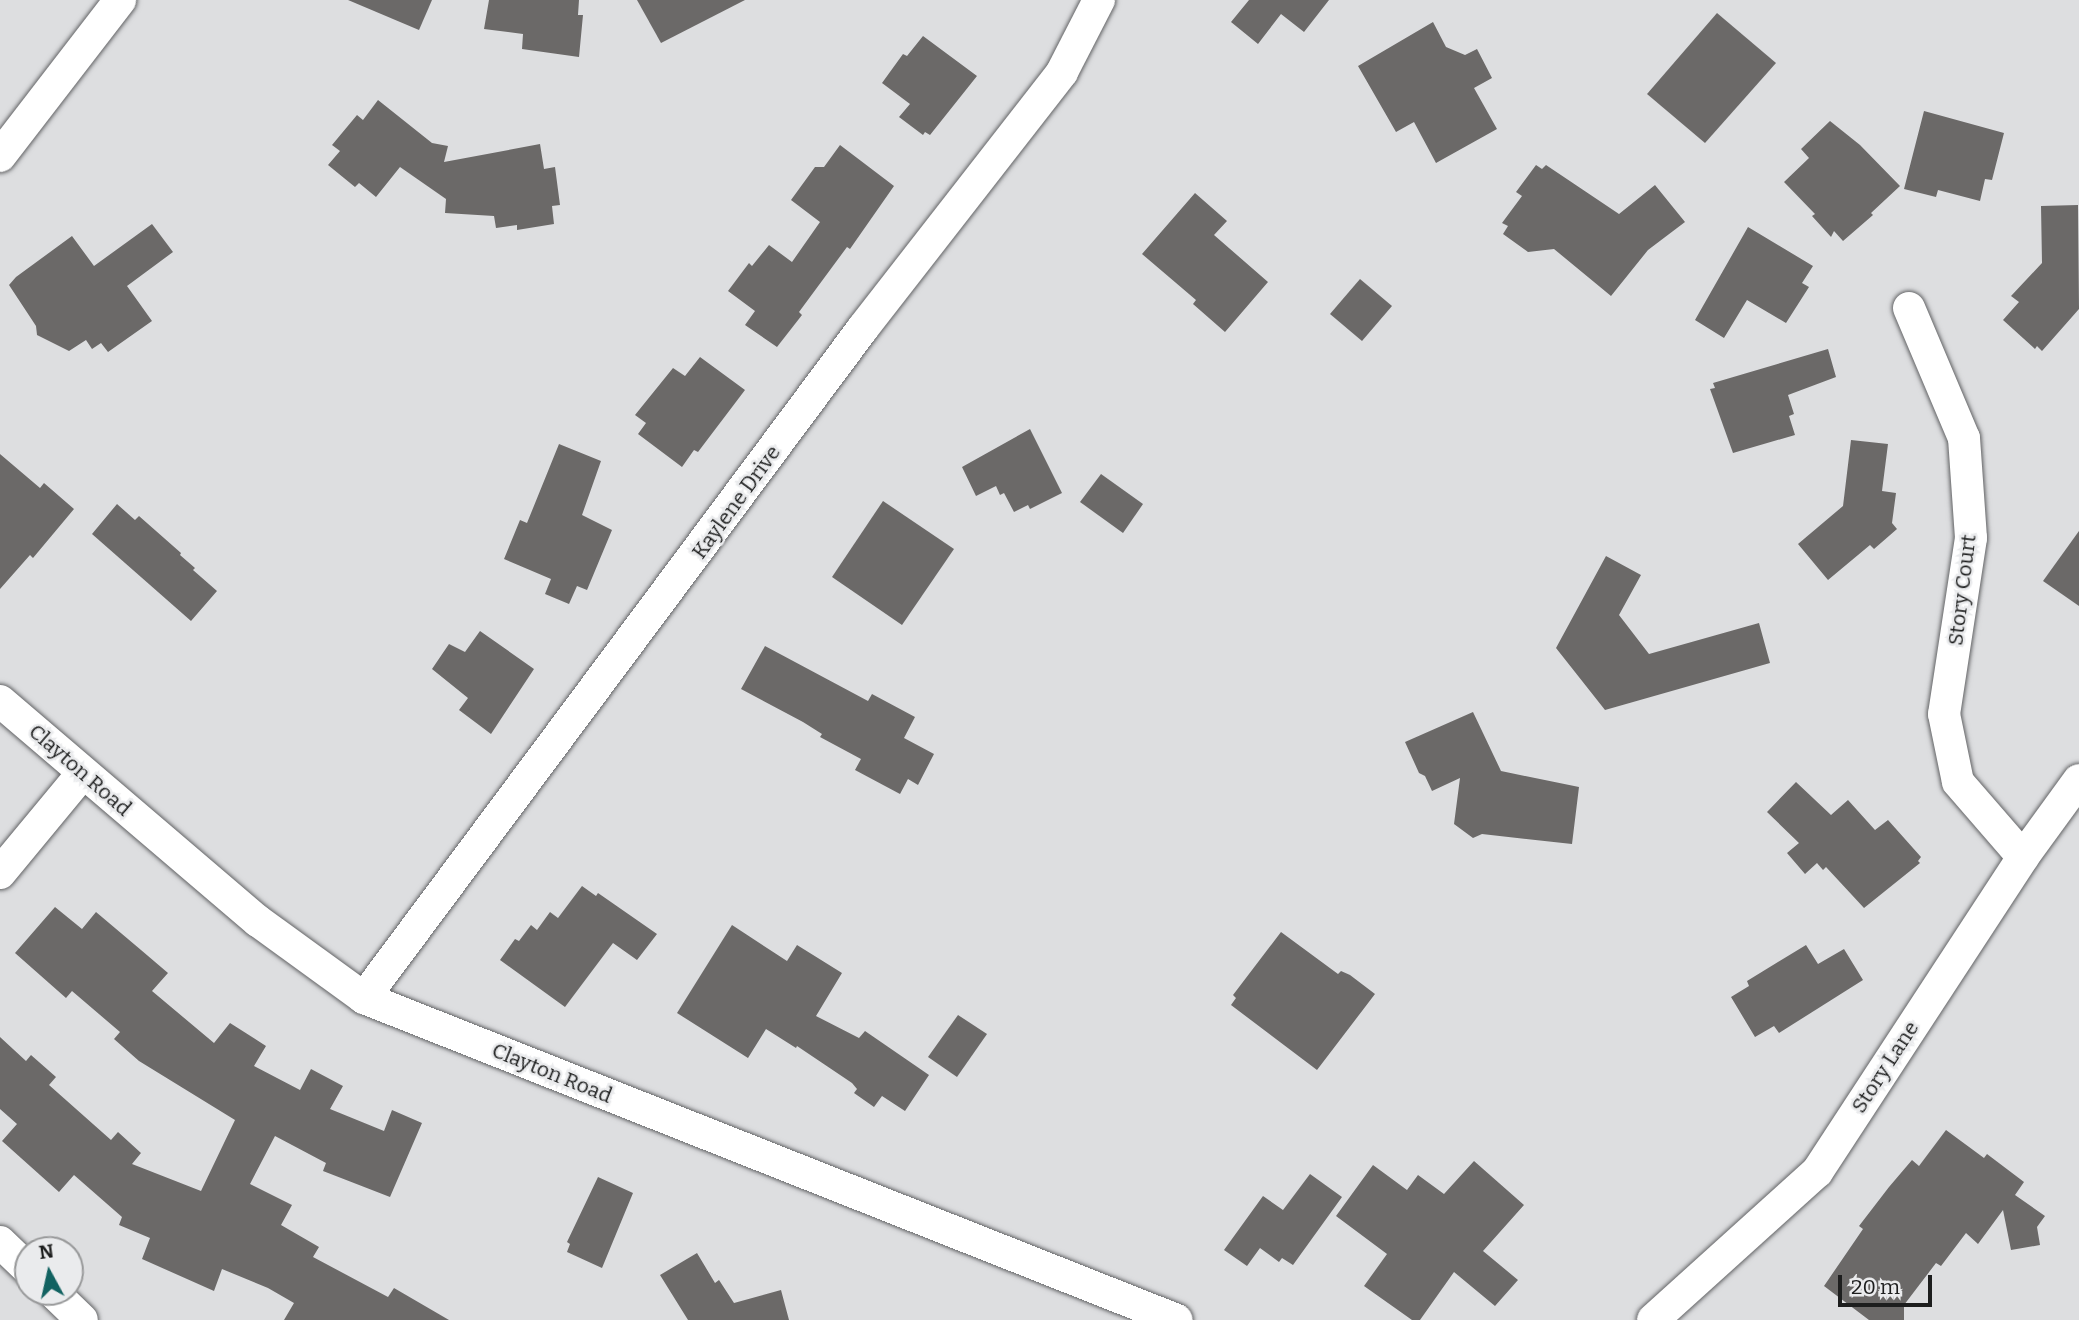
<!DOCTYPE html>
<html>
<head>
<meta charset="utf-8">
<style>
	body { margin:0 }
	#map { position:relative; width:2079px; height:1320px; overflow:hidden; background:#dddee0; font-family:Bitter,serif }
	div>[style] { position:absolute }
	.building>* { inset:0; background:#6b6968 }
	.roads { filter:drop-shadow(0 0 2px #626365) drop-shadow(0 0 2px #626365) }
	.minor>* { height:32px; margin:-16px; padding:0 16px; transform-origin:16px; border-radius:16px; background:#fff }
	span { translate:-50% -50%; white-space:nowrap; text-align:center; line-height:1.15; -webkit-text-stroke:5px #eaebed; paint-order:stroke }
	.street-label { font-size:21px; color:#1d1e1e }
	.north { position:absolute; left:14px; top:1236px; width:70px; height:70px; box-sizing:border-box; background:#eaebed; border:2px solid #98999a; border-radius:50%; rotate:352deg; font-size:19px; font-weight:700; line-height:28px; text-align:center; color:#1d1e1e }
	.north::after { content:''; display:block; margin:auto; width:24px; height:32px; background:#126261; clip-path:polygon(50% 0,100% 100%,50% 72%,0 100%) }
	.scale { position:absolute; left:1838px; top:1275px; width:94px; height:32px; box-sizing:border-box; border:4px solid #1d1e1e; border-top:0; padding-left:9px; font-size:21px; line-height:24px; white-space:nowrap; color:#1d1e1e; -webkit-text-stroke:5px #eaebed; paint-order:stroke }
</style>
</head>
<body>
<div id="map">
	<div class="building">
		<i style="clip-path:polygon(348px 0,432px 0,419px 30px)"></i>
		<i style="clip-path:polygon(489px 0,579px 0,578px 15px,583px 15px,579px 57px,522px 49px,523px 34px,484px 29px)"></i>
		<i style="clip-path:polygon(637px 0,745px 0,661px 43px)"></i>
		<i style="clip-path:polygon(1249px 0,1329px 0,1304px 32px,1281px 14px,1258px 44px,1231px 22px)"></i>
		<i style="clip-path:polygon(1717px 13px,1776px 63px,1705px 143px,1647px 94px)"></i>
		<i style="clip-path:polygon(1433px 22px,1446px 47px,1465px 55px,1477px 49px,1492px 78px,1474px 88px,1497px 129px,1436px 163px,1414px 122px,1396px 132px,1358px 66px)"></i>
		<i style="clip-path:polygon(923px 36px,977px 76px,930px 135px,925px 132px,923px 135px,899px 117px,910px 104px,882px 83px,903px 54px,907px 56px)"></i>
		<i style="clip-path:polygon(378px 100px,432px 143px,448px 146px,444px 162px,540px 144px,544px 169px,555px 167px,560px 205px,552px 206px,554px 224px,517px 230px,517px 225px,496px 228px,494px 216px,445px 213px,446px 199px,400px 167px,376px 197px,359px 183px,355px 187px,328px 165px,340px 151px,332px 145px,357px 115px,363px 120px)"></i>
		<i style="clip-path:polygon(1924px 111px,2004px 133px,1992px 180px,1985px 179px,1980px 201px,1938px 190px,1936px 197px,1904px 189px)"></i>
		<i style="clip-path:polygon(1830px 121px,1860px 145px,1900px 186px,1871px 213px,1873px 215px,1843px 241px,1834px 231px,1831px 237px,1812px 216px,1815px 214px,1784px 182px,1809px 158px,1801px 149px)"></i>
		<i style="clip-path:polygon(840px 145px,894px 186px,850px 249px,847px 247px,799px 312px,802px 315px,777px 347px,745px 325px,755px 311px,728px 291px,749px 263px,752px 266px,769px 245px,792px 262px,820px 222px,791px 200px,815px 167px,824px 167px)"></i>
		<i style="clip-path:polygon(1536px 165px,1542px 169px,1546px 165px,1619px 214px,1655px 185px,1685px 222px,1648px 250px,1611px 296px,1554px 249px,1528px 252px,1503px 234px,1508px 226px,1502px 223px,1522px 196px,1516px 192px)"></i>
		<i style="clip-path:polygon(1195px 193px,1227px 221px,1214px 235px,1268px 282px,1225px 332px,1193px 304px,1196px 300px,1142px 254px)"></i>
		<i style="clip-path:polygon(2078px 205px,2079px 309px,2042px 351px,2037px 346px,2035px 349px,2003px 320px,2019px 302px,2011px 296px,2042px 263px,2041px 206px)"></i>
		<i style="clip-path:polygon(152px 224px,173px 252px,127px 286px,152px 321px,108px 352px,101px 343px,92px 349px,86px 340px,69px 351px,37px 335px,36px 326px,9px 285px,16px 277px,72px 236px,94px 266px)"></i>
		<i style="clip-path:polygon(1748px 227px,1813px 266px,1802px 283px,1809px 287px,1786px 323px,1747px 300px,1724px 338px,1695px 320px)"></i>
		<i style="clip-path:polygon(1360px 279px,1392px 306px,1362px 341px,1330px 314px)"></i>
		<i style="clip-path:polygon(1828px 349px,1836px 377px,1788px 395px,1794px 414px,1789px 416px,1795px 435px,1733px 453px,1710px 389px,1715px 388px,1713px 383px)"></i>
		<i style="clip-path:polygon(700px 357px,745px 390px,698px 452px,694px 450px,682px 467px,638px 434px,646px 423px,635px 415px,673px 368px,685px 376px)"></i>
		<i style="clip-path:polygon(1030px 429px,1062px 493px,1030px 509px,1028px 505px,1014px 512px,1004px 493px,1000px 495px,996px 486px,976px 496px,962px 467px)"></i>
		<i style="clip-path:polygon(1851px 440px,1888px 444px,1882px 491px,1896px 493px,1892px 523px,1897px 529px,1874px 549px,1870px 545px,1828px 580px,1798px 544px,1843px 506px)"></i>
		<i style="clip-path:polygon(559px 444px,601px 461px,582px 515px,612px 530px,587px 590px,577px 586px,569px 604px,545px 594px,551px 579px,504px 559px,520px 520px,527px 523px)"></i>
		<i style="clip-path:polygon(0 454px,40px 488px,44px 483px,74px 509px,33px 558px,30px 555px,0 589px)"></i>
		<i style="clip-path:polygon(1101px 474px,1143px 504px,1123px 533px,1080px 502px)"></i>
		<i style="clip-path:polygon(883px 501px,954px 549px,902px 625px,832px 577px)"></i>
		<i style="clip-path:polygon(117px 504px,135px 520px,139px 516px,181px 553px,180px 555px,195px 568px,193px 570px,217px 591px,191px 621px,92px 534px)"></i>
		<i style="clip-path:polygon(2079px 531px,2079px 606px,2043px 581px)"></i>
		<i style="clip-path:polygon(1606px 556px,1641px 575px,1619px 615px,1649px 654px,1759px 623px,1770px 663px,1605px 710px,1556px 648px)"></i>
		<i style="clip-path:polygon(480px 631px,534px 669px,491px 734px,459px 710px,468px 698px,432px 669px,449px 644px,465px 652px)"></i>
		<i style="clip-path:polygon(765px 646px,868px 701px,872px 694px,915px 717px,904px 738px,934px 754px,918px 785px,908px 779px,900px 794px,855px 770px,861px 759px,820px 737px,822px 734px,803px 722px,741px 689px)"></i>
		<i style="clip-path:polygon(1473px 712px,1501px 771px,1579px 787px,1572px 844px,1482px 834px,1473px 838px,1454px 824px,1460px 778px,1432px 791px,1425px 776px,1419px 773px,1405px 742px)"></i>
		<i style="clip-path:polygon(1796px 782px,1831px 815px,1848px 800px,1875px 830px,1888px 820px,1921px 857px,1918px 861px,1920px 863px,1864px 908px,1826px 867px,1823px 870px,1817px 863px,1805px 874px,1787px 853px,1799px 843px,1767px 812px)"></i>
		<i style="clip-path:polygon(582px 886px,596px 896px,598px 893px,657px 934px,637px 960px,613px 943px,565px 1007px,500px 960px,515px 939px,519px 941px,531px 925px,537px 930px,550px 912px,558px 918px)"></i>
		<i style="clip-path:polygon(55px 907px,82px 929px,96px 912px,141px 950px,168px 973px,152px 991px,214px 1043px,230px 1023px,266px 1046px,254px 1066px,300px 1090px,311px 1069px,343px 1086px,330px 1109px,384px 1131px,392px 1110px,422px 1123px,390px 1197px,323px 1171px,326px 1163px,275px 1136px,250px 1184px,292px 1205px,281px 1225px,319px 1247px,313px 1257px,388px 1297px,394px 1288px,449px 1320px,284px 1320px,294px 1303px,268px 1288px,222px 1269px,214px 1291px,142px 1259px,150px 1238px,119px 1225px,122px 1217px,74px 1175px,59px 1192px,2px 1141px,17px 1124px,0 1109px,0 1037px,26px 1061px,31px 1055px,56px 1077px,49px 1085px,111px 1140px,118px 1132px,141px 1153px,132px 1164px,201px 1191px,235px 1120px,139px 1061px,114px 1039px,120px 1032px,72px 991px,66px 998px,15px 953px)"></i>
		<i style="clip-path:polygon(732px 925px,787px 961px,797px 945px,842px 973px,816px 1016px,859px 1038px,865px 1031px,929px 1075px,905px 1111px,882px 1096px,874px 1107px,854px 1093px,857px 1089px,852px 1083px,797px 1046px,796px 1048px,766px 1029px,748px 1058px,677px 1013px)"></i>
		<i style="clip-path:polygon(1281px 932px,1338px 974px,1341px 971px,1350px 975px,1375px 994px,1317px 1070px,1231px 1005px,1236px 998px,1233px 995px)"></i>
		<i style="clip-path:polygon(1806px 945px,1818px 964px,1844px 949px,1863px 980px,1779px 1033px,1774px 1026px,1755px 1037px,1731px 997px,1749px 986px,1747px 981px)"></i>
		<i style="clip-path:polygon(958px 1015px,987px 1034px,957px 1077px,928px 1057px)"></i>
		<i style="clip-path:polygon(1946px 1130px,1984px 1158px,1987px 1154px,2024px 1182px,2015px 1195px,2045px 1216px,2037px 1227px,2040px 1245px,2011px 1250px,2003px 1210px,1978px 1244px,1966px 1233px,1941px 1266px,1936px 1263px,1904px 1305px,1904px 1320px,1869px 1320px,1824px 1286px,1863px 1229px,1859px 1226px,1889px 1187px,1912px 1160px,1919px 1166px)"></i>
		<i style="clip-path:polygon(1474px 1161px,1524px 1205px,1483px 1251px,1518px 1280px,1495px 1306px,1454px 1272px,1420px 1320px,1412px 1320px,1364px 1286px,1387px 1254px,1336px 1216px,1373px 1165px,1407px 1190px,1418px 1175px,1444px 1194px)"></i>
		<i style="clip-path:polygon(1310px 1174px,1342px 1197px,1293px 1265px,1282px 1258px,1279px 1262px,1260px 1248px,1247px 1266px,1224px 1250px,1263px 1196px,1283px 1210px)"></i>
		<i style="clip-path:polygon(598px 1177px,633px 1193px,602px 1268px,567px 1252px,570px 1244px,567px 1242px)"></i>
		<i style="clip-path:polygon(697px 1253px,715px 1283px,719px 1280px,734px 1303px,781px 1290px,789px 1320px,688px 1320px,660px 1275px)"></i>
	</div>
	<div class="roads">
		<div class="minor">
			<i style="left:0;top:156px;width:197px;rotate:-52.4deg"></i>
			<i style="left:1909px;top:308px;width:141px;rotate:67.1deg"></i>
			<i style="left:1964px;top:438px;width:100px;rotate:86deg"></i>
			<i style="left:1971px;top:538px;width:178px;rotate:98.7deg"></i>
			<i style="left:1944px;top:714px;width:69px;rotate:78.4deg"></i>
			<i style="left:1958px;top:782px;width:99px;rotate:49.1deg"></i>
			<i style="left:0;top:701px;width:339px;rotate:40.5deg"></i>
			<i style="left:258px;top:921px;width:131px;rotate:36deg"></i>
			<i style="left:364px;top:998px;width:874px;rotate:21.61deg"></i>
			<i style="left:0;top:873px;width:129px;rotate:-50.4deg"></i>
			<i style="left:364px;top:998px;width:835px;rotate:-53.32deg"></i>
			<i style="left:863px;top:328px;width:324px;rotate:-52.1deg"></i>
			<i style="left:1062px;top:72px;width:81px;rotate:-62.8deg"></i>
			<i style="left:0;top:1242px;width:39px;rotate:44deg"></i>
			<i style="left:53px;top:1292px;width:40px;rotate:44deg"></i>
			<i style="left:1653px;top:1320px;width:221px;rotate:-42.1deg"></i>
			<i style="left:1817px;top:1172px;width:376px;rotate:-56.8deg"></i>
			<i style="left:2023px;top:857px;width:95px;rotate:-54deg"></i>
		</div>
	</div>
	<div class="street-label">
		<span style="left:736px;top:502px;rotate:-54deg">Kaylene Drive</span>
		<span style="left:1962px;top:590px;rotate:-83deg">Story Court</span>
		<span style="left:80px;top:770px;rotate:41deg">Clayton Road</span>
		<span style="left:1885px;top:1067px;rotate:-57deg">Story Lane</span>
		<span style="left:552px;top:1073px;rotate:22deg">Clayton Road</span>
	</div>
	<div class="north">N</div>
	<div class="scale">20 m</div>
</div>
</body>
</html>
